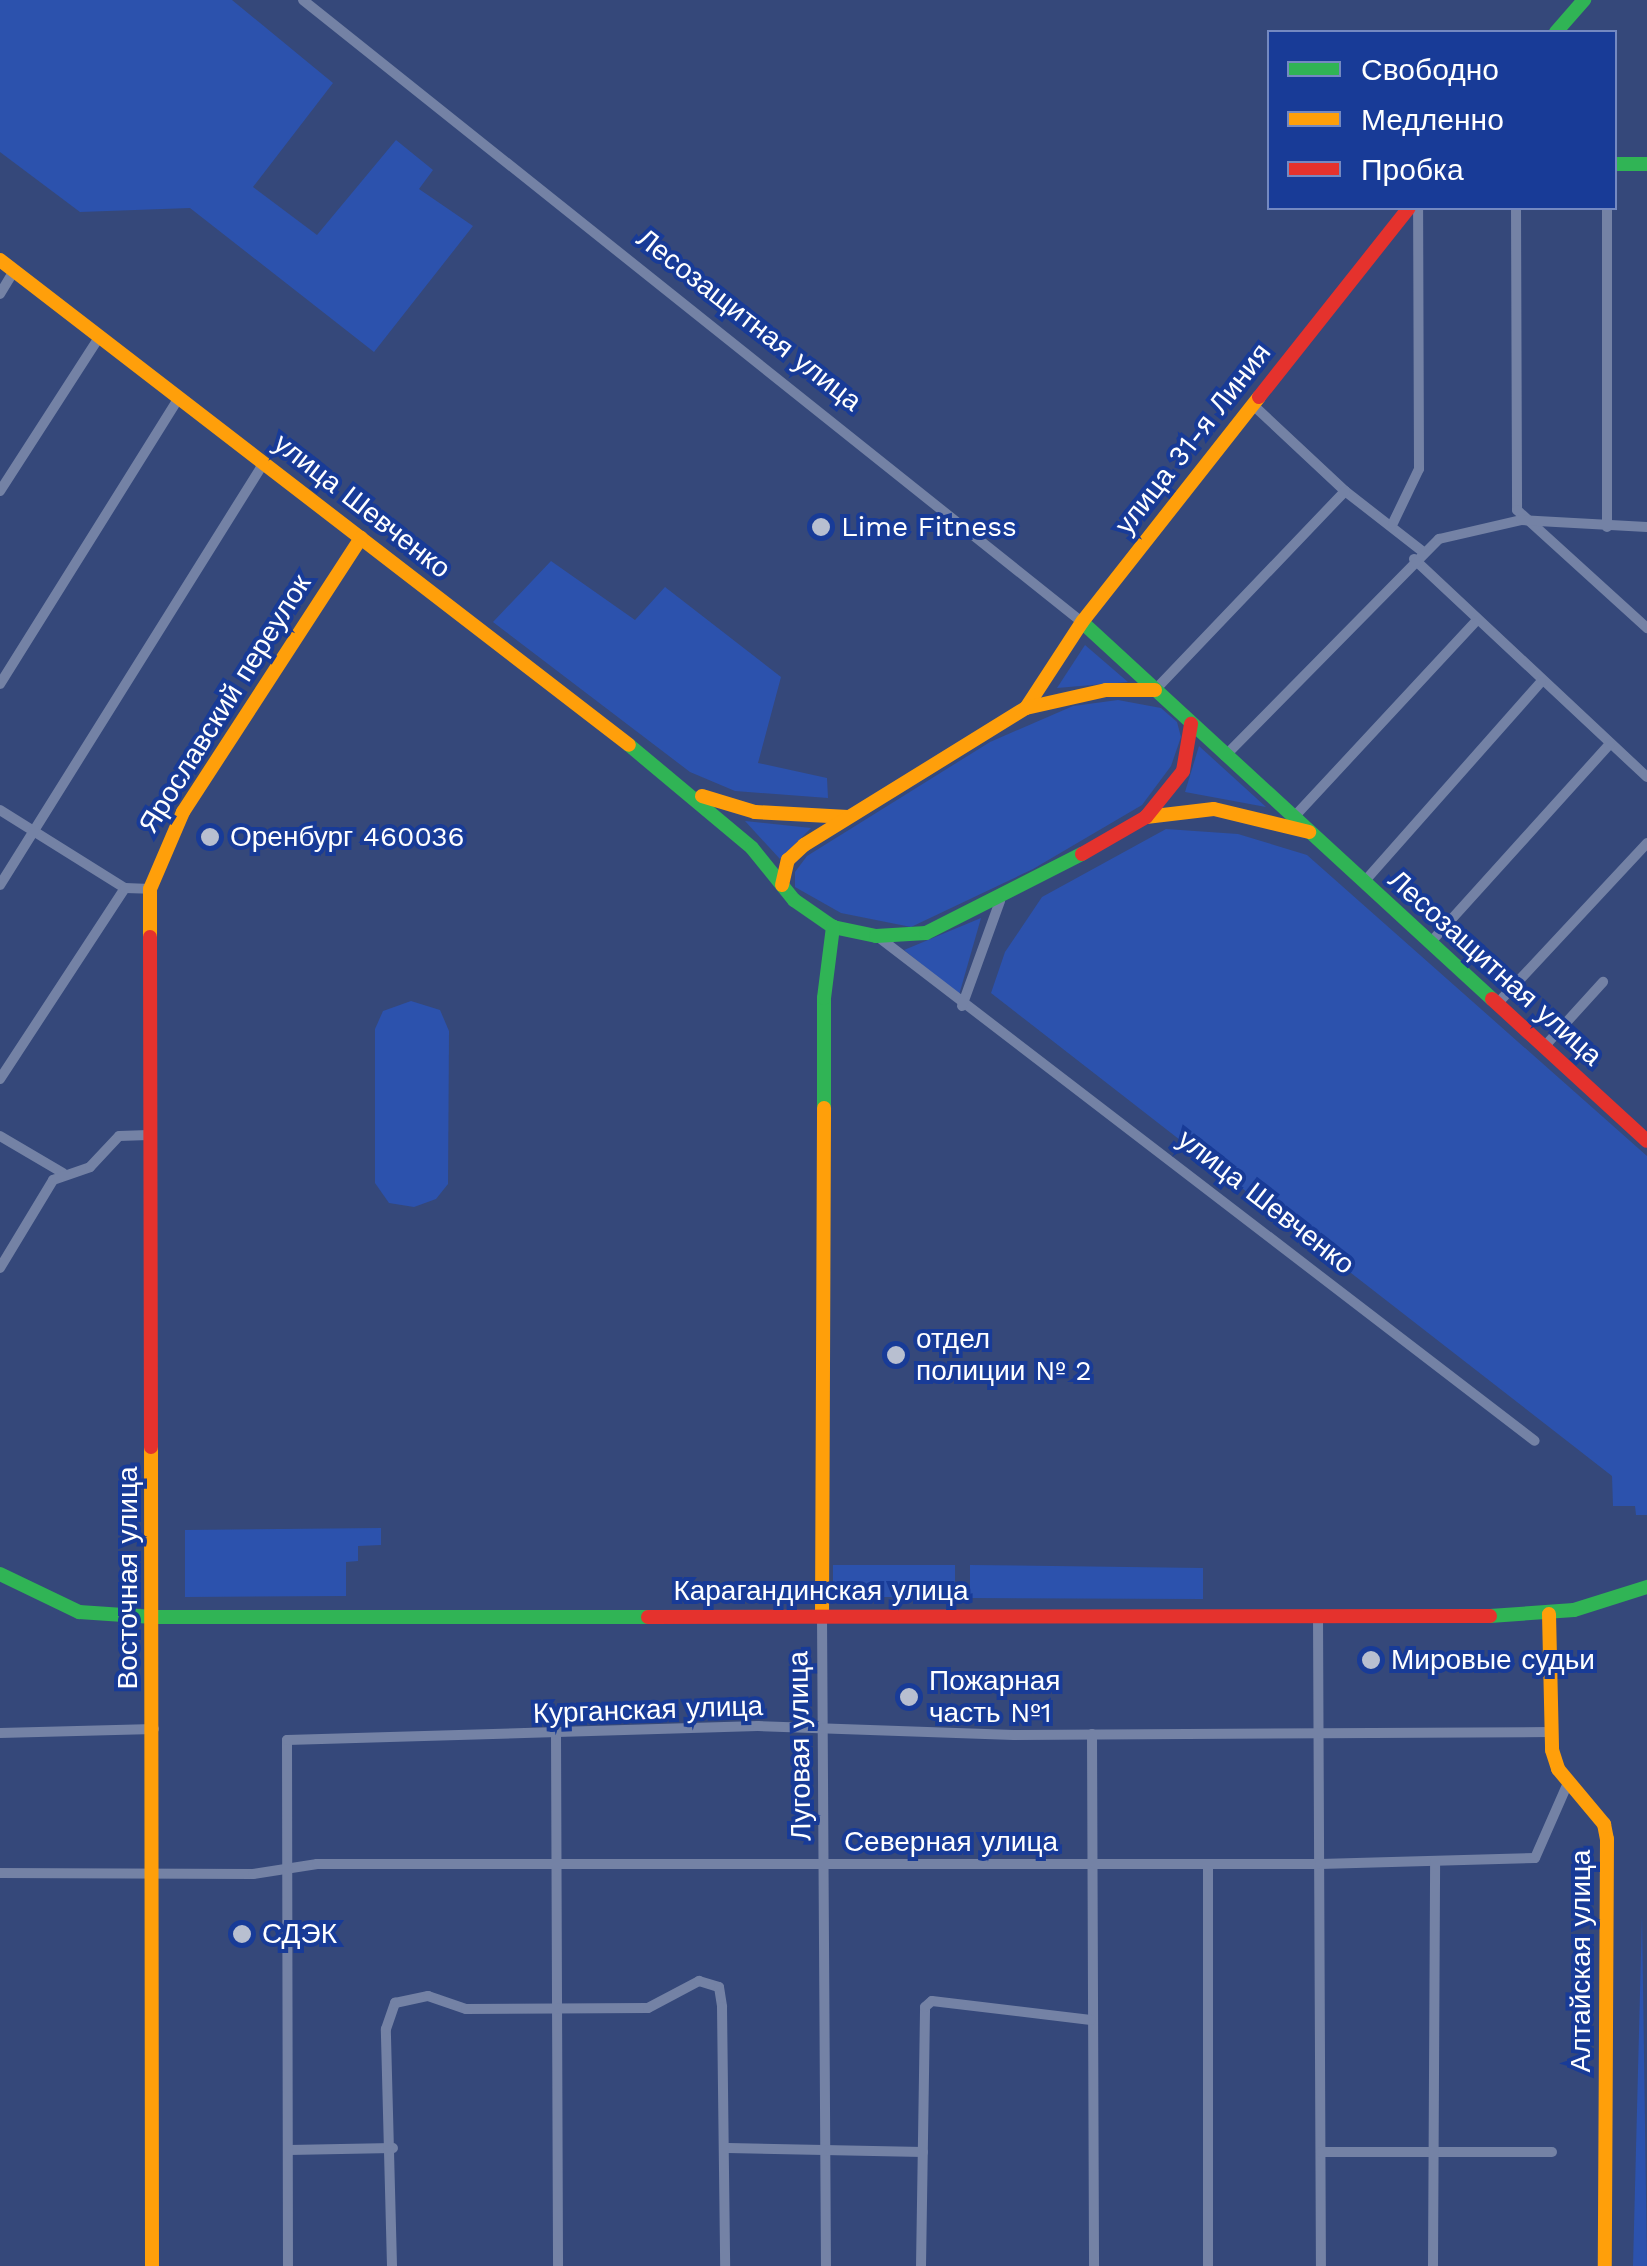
<!DOCTYPE html>
<html>
<head>
<meta charset="utf-8">
<style>
	body { margin:0 }
	#map { position:relative; width:1647px; height:2266px; overflow:hidden; background:#35487a; font-family:"Work Sans",sans-serif }
	div>[style] { position:absolute }
	.green>* { inset:0; background:#2c52ad }
	.street>* { height:10px; margin:-5px; padding:0 5px; transform-origin:5px; border-radius:5px; background:#7482a5 }
	.fast>* { height:14px; margin:-7px; padding:0 7px; transform-origin:7px; border-radius:7px; background:#30b455 }
	.slow>* { height:14px; margin:-7px; padding:0 7px; transform-origin:7px; border-radius:7px; background:#ff9f0a }
	.jam>* { height:14px; margin:-7px; padding:0 7px; transform-origin:7px; border-radius:7px; background:#e5322d }
	.dots>* { width:28px; height:28px; translate:-50% -50%; box-sizing:border-box; border:5px solid #183b97; border-radius:50% }
	span { translate:-50% -50%; white-space:nowrap; text-align:center; line-height:1.15; -webkit-text-stroke:8px #183b97; paint-order:stroke }
	.street-label { font-size:28px; color:#fff }
	.poi-label { font-size:28px; color:#fff }
	.left { translate:0 -50%; text-align:left }
	.legend { position:absolute; left:1267px; top:30px; width:350px; height:180px; box-sizing:border-box; background:#183b97; border:2px solid #7489c1; margin:0; padding:12px 18px; list-style:none; font-size:30px; color:#fff }
	.legend li { display:flex; align-items:center; gap:20px; height:50px }
	.legend b { width:50px; border:2px solid #7489c1 }
</style>
</head>
<body>
<div id="map">
	<div class="green">
		<i style="clip-path:polygon(0 0,232px 0,333px 83px,253px 187px,317px 235px,396px 140px,433px 170px,419px 189px,473px 226px,374px 352px,190px 208px,80px 212px,0 152px)"></i>
		<i style="clip-path:polygon(551px 561px,635px 620px,665px 587px,781px 677px,758px 763px,827px 778px,828px 798px,735px 791px,690px 772px,493px 622px)"></i>
		<i style="clip-path:polygon(1085px 645px,1128px 682px,1057px 688px)"></i>
		<i style="clip-path:polygon(1118px 700px,1161px 708px,1177px 722px,1181px 737px,1171px 766px,1142px 805px,1033px 869px,911px 927px,841px 913px,795px 887px,795px 872px,807px 856px,990px 742px,1073px 706px)"></i>
		<i style="clip-path:polygon(1199px 746px,1266px 807px,1185px 792px)"></i>
		<i style="clip-path:polygon(745px 821px,811px 828px,780px 859px)"></i>
		<i style="clip-path:polygon(1166px 829px,1238px 834px,1307px 855px,1647px 1156px,1647px 1515px,1636px 1515px,1635px 1506px,1613px 1506px,1612px 1476px,991px 993px,1005px 952px,1042px 897px)"></i>
		<i style="clip-path:polygon(981px 918px,959px 995px,904px 950px)"></i>
		<i style="clip-path:polygon(411px 1001px,440px 1010px,449px 1031px,448px 1184px,436px 1199px,414px 1207px,389px 1203px,375px 1183px,375px 1029px,383px 1011px)"></i>
		<i style="clip-path:polygon(381px 1528px,381px 1545px,358px 1546px,358px 1561px,346px 1562px,346px 1596px,185px 1597px,185px 1530px)"></i>
		<i style="clip-path:polygon(833px 1565px,955px 1565px,955px 1597px,833px 1597px)"></i>
		<i style="clip-path:polygon(970px 1565px,1203px 1568px,1203px 1599px,970px 1598px)"></i>
		<i style="clip-path:polygon(1642px 1915px,1647px 2266px,1633px 2266px)"></i>
	</div>
	<div class="street">
		<i style="left:303px;top:0;width:997px;rotate:38.61deg"></i>
		<i style="left:1516px;top:208px;width:302px;rotate:89.8deg"></i>
		<i style="left:1517px;top:510px;width:176px;rotate:42.2deg"></i>
		<i style="left:1607px;top:208px;width:319px;rotate:90deg"></i>
		<i style="left:0;top:294px;width:27px;rotate:-59deg"></i>
		<i style="left:1252px;top:404px;width:127px;rotate:43.1deg"></i>
		<i style="left:1345px;top:491px;width:98px;rotate:37.9deg"></i>
		<i style="left:0;top:491px;width:184px;rotate:-57.2deg"></i>
		<i style="left:1393px;top:523px;width:60px;rotate:-64.3deg"></i>
		<i style="left:1419px;top:469px;width:261px;rotate:-90.2deg"></i>
		<i style="left:1414px;top:559px;width:319px;rotate:43.1deg"></i>
		<i style="left:0;top:684px;width:338px;rotate:-58deg"></i>
		<i style="left:1155px;top:690px;width:275px;rotate:-46.3deg"></i>
		<i style="left:1225px;top:756px;width:305px;rotate:-45.4deg"></i>
		<i style="left:1439px;top:539px;width:84px;rotate:-13deg"></i>
		<i style="left:1521px;top:520px;width:126px;rotate:3.2deg"></i>
		<i style="left:0;top:810px;width:147px;rotate:32deg"></i>
		<i style="left:1294px;top:817px;width:266px;rotate:-47.1deg"></i>
		<i style="left:1364px;top:882px;width:267px;rotate:-48.5deg"></i>
		<i style="left:0;top:885px;width:498px;rotate:-58deg"></i>
		<i style="left:877px;top:936px;width:829px;rotate:37.51deg"></i>
		<i style="left:1430px;top:943px;width:268px;rotate:-47.9deg"></i>
		<i style="left:1497px;top:1004px;width:220px;rotate:-47deg"></i>
		<i style="left:962px;top:1006px;width:112px;rotate:-70.1deg"></i>
		<i style="left:1544px;top:1047px;width:88px;rotate:-47.8deg"></i>
		<i style="left:0;top:1079px;width:228px;rotate:-56.8deg"></i>
		<i style="left:125px;top:888px;width:25px;rotate:2deg"></i>
		<i style="left:0;top:1136px;width:73px;rotate:30.4deg"></i>
		<i style="left:0;top:1268px;width:103px;rotate:-58.9deg"></i>
		<i style="left:53px;top:1180px;width:39px;rotate:-19deg"></i>
		<i style="left:90px;top:1167px;width:42px;rotate:-46.9deg"></i>
		<i style="left:119px;top:1136px;width:30px;rotate:-2deg"></i>
		<i style="left:822px;top:1616px;width:650px;rotate:89.65deg"></i>
		<i style="left:1318px;top:1617px;width:649px;rotate:89.74deg"></i>
		<i style="left:0;top:1733px;width:154px;rotate:-1.5deg"></i>
		<i style="left:1092px;top:1734px;width:532px;rotate:89.78deg"></i>
		<i style="left:556px;top:1735px;width:531px;rotate:89.78deg"></i>
		<i style="left:1208px;top:1864px;width:402px;rotate:90deg"></i>
		<i style="left:0;top:1873px;width:253px;rotate:0.2deg"></i>
		<i style="left:253px;top:1874px;width:65px;rotate:-8.9deg"></i>
		<i style="left:317px;top:1864px;width:1003px"></i>
		<i style="left:1320px;top:1864px;width:215px;rotate:-1.6deg"></i>
		<i style="left:1535px;top:1858px;width:80px;rotate:-66.3deg"></i>
		<i style="left:728px;top:2148px;width:195px;rotate:1.2deg"></i>
		<i style="left:289px;top:2150px;width:104px;rotate:-1.1deg"></i>
		<i style="left:1321px;top:2152px;width:231px"></i>
		<i style="left:288px;top:2266px;width:526px;rotate:-90.11deg"></i>
		<i style="left:287px;top:1740px;width:471px;rotate:-1.7deg"></i>
		<i style="left:758px;top:1726px;width:256px;rotate:2deg"></i>
		<i style="left:1014px;top:1735px;width:537px;rotate:-0.32deg"></i>
		<i style="left:392px;top:2266px;width:237px;rotate:-91.5deg"></i>
		<i style="left:386px;top:2029px;width:28px;rotate:-71deg"></i>
		<i style="left:395px;top:2003px;width:34px;rotate:-12deg"></i>
		<i style="left:428px;top:1996px;width:40px;rotate:18.9deg"></i>
		<i style="left:466px;top:2009px;width:182px;rotate:-0.3deg"></i>
		<i style="left:648px;top:2008px;width:58px;rotate:-27.9deg"></i>
		<i style="left:699px;top:1981px;width:21px;rotate:17deg"></i>
		<i style="left:719px;top:1987px;width:20px;rotate:81deg"></i>
		<i style="left:722px;top:2007px;width:259px;rotate:89.3deg"></i>
		<i style="left:921px;top:2266px;width:259px;rotate:-89.1deg"></i>
		<i style="left:925px;top:2007px;width:9px;rotate:-41deg"></i>
		<i style="left:932px;top:2001px;width:160px;rotate:6.8deg"></i>
		<i style="left:1433px;top:2266px;width:405px;rotate:-89.7deg"></i>
	</div>
	<div class="fast">
		<i style="left:1556px;top:32px;width:43px;rotate:-48.8deg"></i>
		<i style="left:1614px;top:164px;width:33px"></i>
		<i style="left:1082px;top:622px;width:557px;rotate:42.6deg"></i>
		<i style="left:629px;top:745px;width:160px;rotate:39.9deg"></i>
		<i style="left:752px;top:848px;width:67px;rotate:51.1deg"></i>
		<i style="left:794px;top:900px;width:47px;rotate:34.7deg"></i>
		<i style="left:833px;top:927px;width:44px;rotate:11.8deg"></i>
		<i style="left:876px;top:936px;width:50px;rotate:-3.4deg"></i>
		<i style="left:926px;top:933px;width:175px;rotate:-26.9deg"></i>
		<i style="left:824px;top:1108px;width:110px;rotate:-90deg"></i>
		<i style="left:824px;top:998px;width:72px;rotate:-82.8deg"></i>
		<i style="left:0;top:1574px;width:88px;rotate:25.7deg"></i>
		<i style="left:79px;top:1612px;width:74px;rotate:3.9deg"></i>
		<i style="left:153px;top:1617px;width:495px"></i>
		<i style="left:1490px;top:1616px;width:84px;rotate:-4.1deg"></i>
		<i style="left:1574px;top:1610px;width:77px;rotate:-17.5deg"></i>
	</div>
	<div class="slow">
		<i style="left:0;top:260px;width:794px;rotate:37.63deg"></i>
		<i style="left:1026px;top:708px;width:103px;rotate:-56.9deg"></i>
		<i style="left:1082px;top:622px;width:286px;rotate:-51.8deg"></i>
		<i style="left:702px;top:796px;width:55px;rotate:16.8deg"></i>
		<i style="left:755px;top:812px;width:93px;rotate:3.1deg"></i>
		<i style="left:1146px;top:817px;width:68px;rotate:-6.7deg"></i>
		<i style="left:1214px;top:809px;width:98px;rotate:13.6deg"></i>
		<i style="left:782px;top:885px;width:26px;rotate:-77deg"></i>
		<i style="left:788px;top:860px;width:22px;rotate:-43deg"></i>
		<i style="left:804px;top:845px;width:261px;rotate:-31.7deg"></i>
		<i style="left:1026px;top:708px;width:82px;rotate:-12.7deg"></i>
		<i style="left:1106px;top:690px;width:49px"></i>
		<i style="left:150px;top:937px;width:48px;rotate:-90deg"></i>
		<i style="left:150px;top:889px;width:84px;rotate:-66.8deg"></i>
		<i style="left:183px;top:812px;width:327px;rotate:-57deg"></i>
		<i style="left:151px;top:1447px;width:819px;rotate:89.93deg"></i>
		<i style="left:1549px;top:1614px;width:136px;rotate:88.7deg"></i>
		<i style="left:1552px;top:1750px;width:20px;rotate:72deg"></i>
		<i style="left:1558px;top:1769px;width:72px;rotate:50.1deg"></i>
		<i style="left:1604px;top:1824px;width:15px;rotate:79deg"></i>
		<i style="left:1607px;top:1839px;width:427px;rotate:90.3deg"></i>
		<i style="left:822px;top:1616px;width:508px;rotate:-89.77deg"></i>
	</div>
	<div class="jam">
		<i style="left:1259px;top:397px;width:241px;rotate:-51.6deg"></i>
		<i style="left:1082px;top:854px;width:74px;rotate:-30deg"></i>
		<i style="left:1146px;top:817px;width:59px;rotate:-51.2deg"></i>
		<i style="left:1183px;top:771px;width:48px;rotate:-80.3deg"></i>
		<i style="left:150px;top:937px;width:510px;rotate:89.89deg"></i>
		<i style="left:1492px;top:999px;width:210px;rotate:42.5deg"></i>
		<i style="left:648px;top:1617px;width:842px;rotate:-0.07deg"></i>
	</div>
	<div class="dots">
		<i style="left:821px;top:527px;background:#b8bfd0"></i>
		<i style="left:210px;top:837px;background:#b8bfd0"></i>
		<i style="left:896px;top:1355px;background:#b8bfd0"></i>
		<i style="left:1371px;top:1660px;background:#b8bfd0"></i>
		<i style="left:909px;top:1697px;background:#b8bfd0"></i>
		<i style="left:242px;top:1934px;background:#b8bfd0"></i>
	</div>
	<div class="street-label">
		<span style="left:749px;top:320px;rotate:38deg">Лесозащитная улица</span>
		<span style="left:1193px;top:439px;rotate:-52deg">улица 31-я Линия</span>
		<span style="left:362px;top:506px;rotate:38deg">улица Шевченко</span>
		<span style="left:225px;top:704px;rotate:-58deg">Ярославский переулок</span>
		<span style="left:1495px;top:968px;rotate:42deg">Лесозащитная улица</span>
		<span style="left:1266px;top:1202px;rotate:38deg">улица Шевченко</span>
		<span style="left:128px;top:1578px;rotate:-90deg">Восточная улица</span>
		<span style="left:821px;top:1591px">Карагандинская улица</span>
		<span style="left:648px;top:1710px;rotate:-2deg">Курганская улица</span>
		<span style="left:800px;top:1746px;rotate:-91deg">Луговая улица</span>
		<span style="left:951px;top:1842px">Северная улица</span>
		<span style="left:1581px;top:1961px;rotate:-90deg">Алтайская улица</span>
	</div>
	<div class="poi-label">
		<span class="left" style="left:841px;top:527px">Lime Fitness</span>
		<span class="left" style="left:230px;top:837px">Оренбург 460036</span>
		<span class="left" style="left:916px;top:1355px">отдел<br>полиции № 2</span>
		<span class="left" style="left:1391px;top:1660px">Мировые судьи</span>
		<span class="left" style="left:929px;top:1697px">Пожарная<br>часть №1</span>
		<span class="left" style="left:262px;top:1934px">СДЭК</span>
	</div>
	<ul class="legend">
	<li><b style="height:12px;background:#30b455"></b>Свободно</li>
	<li><b style="height:12px;background:#ff9f0a"></b>Медленно</li>
	<li><b style="height:12px;background:#e5322d"></b>Пробка</li>
	</ul>
</div>
</body>
</html>
